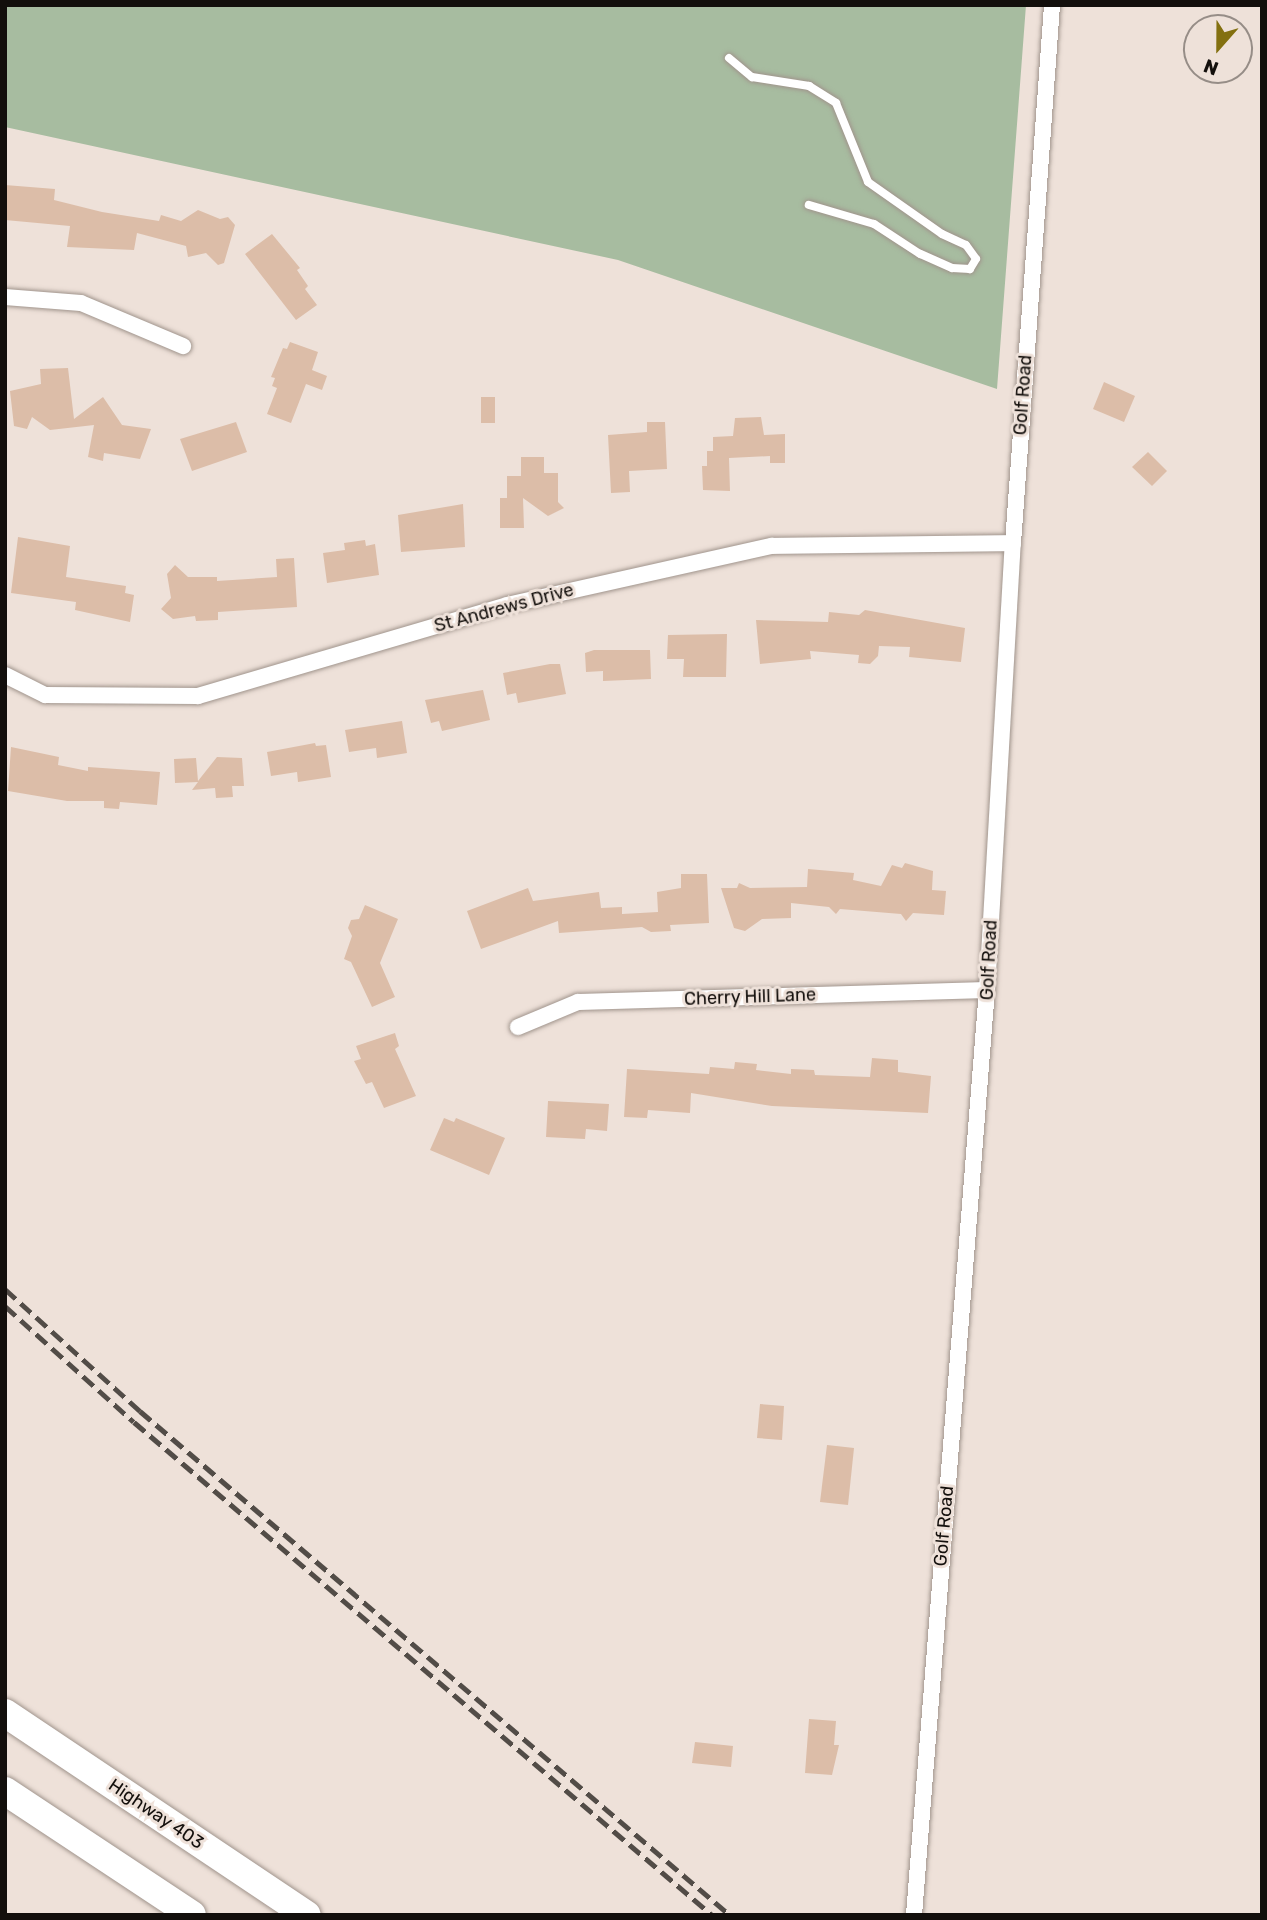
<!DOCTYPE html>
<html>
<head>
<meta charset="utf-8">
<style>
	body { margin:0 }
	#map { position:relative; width:1267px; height:1920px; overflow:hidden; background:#eee1d9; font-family:Rubik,sans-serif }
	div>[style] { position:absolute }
	.green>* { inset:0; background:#a7bca0 }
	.building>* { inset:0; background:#dcbda8 }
	.roads { filter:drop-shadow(0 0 2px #a0948c) drop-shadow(0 0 2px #a0948c) }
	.lane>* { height:8px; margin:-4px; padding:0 4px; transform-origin:4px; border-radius:4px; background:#fff }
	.street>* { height:16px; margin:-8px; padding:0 8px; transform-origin:8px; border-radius:8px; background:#fff }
	.highway>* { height:28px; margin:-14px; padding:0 14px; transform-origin:14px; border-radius:14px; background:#fff }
	.rail>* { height:5px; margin-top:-2.5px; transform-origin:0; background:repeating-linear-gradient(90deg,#524c47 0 14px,transparent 0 21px) }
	span { translate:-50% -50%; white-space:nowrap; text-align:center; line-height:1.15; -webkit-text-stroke:6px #eee1d9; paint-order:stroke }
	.street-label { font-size:18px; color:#130f0c }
	.frame { position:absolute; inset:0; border:7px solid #130f0c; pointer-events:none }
	.north { position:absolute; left:1183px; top:14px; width:70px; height:70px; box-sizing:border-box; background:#eee1d9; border:2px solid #968d87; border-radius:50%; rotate:201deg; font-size:19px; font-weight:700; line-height:28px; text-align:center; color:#130f0c }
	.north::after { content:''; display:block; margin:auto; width:24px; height:32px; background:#837010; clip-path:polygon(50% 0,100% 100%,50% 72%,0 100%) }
</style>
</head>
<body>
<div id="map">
	<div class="green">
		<i style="clip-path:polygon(5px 5px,1026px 5px,997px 389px,618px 260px,5px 127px)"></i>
	</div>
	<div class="building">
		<i style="clip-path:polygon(5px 185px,55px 189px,54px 200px,102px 212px,159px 221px,161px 215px,181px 221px,198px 210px,220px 219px,228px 217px,235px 225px,224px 263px,218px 265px,206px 253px,188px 257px,186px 246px,137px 233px,134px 250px,67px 247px,70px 226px,5px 220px)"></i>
		<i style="clip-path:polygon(272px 234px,300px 268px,297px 270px,308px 286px,305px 289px,317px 305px,296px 320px,245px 254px)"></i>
		<i style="clip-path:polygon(290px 342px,318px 352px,312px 370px,327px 376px,322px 390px,306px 384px,291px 423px,267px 414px,277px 388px,272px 386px,275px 378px,271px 377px,283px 348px,287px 349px)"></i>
		<i style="clip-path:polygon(68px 368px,74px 419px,103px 397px,122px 425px,151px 429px,140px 459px,104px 453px,103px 461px,88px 457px,94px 425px,50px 430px,32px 417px,27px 429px,14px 426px,10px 391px,41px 384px,40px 369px)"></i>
		<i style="clip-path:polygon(1104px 382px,1135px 396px,1124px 422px,1093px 409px)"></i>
		<i style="clip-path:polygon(481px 397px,495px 397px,495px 423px,481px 423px)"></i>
		<i style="clip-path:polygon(761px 417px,764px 435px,785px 434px,785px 463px,770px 463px,770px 456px,729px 458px,730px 491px,703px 490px,702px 466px,707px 466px,707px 451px,713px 451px,713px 437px,733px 436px,735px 418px)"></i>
		<i style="clip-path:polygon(236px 422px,247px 452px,192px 471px,180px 439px)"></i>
		<i style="clip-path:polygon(647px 422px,665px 422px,667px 469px,629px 471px,630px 492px,611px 493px,608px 435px,647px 432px)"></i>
		<i style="clip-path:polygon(1148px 452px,1167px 471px,1152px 486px,1132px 467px)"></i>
		<i style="clip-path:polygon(521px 457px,544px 457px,544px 473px,558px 473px,558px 502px,564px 508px,548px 516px,523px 498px,524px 528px,500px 528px,500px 498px,507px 498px,507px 476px,521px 476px)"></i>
		<i style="clip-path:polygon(463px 504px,465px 547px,401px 552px,398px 515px)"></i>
		<i style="clip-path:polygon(18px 537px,70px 546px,66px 577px,126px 586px,125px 593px,134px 595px,130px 622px,75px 610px,76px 602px,11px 593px)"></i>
		<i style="clip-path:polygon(365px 540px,366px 546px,375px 544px,379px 575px,327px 583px,323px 553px,345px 550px,344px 543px)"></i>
		<i style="clip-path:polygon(294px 558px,297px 607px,218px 612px,218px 620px,196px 621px,195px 616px,173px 619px,161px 609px,171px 598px,167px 574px,175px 565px,188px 577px,217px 577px,217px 581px,277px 577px,276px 559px)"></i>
		<i style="clip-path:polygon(865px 610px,965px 628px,961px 662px,909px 657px,910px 647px,879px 646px,878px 656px,870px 664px,858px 663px,859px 655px,810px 651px,811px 659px,760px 664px,756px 620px,828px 622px,829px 612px,859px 615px)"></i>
		<i style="clip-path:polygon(727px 634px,726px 677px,683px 677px,684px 659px,667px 659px,668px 635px)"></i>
		<i style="clip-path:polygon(594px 650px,650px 650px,651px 679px,603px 681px,603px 671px,586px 672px,585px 653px)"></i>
		<i style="clip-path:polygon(550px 664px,560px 664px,566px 694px,518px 703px,516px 693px,507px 695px,503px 673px)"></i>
		<i style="clip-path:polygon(483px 690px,490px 720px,442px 731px,439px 721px,431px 723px,425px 700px)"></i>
		<i style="clip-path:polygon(402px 721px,407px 753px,377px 758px,376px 748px,349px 752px,345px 730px)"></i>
		<i style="clip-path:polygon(315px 743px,316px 746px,326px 745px,331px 777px,298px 782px,297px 772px,271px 776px,267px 752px)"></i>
		<i style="clip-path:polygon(11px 747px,59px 757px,58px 765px,88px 771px,88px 767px,160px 772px,157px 805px,120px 802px,119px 809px,104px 808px,104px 801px,67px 801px,8px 791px)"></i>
		<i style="clip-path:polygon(217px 757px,242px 758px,244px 786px,232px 786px,233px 797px,216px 798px,215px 788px,192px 790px,198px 782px,175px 783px,174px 759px,196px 758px,198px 781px)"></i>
		<i style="clip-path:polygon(905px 863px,933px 871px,932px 890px,946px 891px,944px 915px,913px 913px,906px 921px,901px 914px,840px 909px,836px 914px,829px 907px,791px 903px,791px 918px,762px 919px,745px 931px,734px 928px,721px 888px,737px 888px,739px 883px,750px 888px,807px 887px,808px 869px,854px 873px,853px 880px,881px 886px,892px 865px,902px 868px)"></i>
		<i style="clip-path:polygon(681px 874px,707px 874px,709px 923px,670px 925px,671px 931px,651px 932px,642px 927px,559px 933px,558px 921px,481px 949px,467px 911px,528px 888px,533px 901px,599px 892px,601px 908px,622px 907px,622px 914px,658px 912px,657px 892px,681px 888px)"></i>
		<i style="clip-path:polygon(365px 905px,398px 919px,380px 963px,395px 997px,372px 1007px,351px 962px,344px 959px,352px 936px,348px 928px,351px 920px,359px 919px)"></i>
		<i style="clip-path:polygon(395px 1033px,399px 1046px,395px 1049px,416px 1096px,384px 1108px,372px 1082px,366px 1084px,354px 1061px,361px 1059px,356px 1046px)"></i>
		<i style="clip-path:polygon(872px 1058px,898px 1060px,898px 1072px,931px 1076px,928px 1113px,772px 1106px,691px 1093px,690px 1113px,648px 1110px,647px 1118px,624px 1117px,627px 1069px,709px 1074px,710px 1067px,734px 1069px,735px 1062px,757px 1064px,756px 1070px,791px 1074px,791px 1069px,814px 1070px,815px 1075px,870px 1077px)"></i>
		<i style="clip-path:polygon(548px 1101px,609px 1104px,607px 1131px,586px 1129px,585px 1139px,546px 1137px)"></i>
		<i style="clip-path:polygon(444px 1118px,454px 1122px,456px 1118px,505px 1138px,489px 1175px,430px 1150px)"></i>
		<i style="clip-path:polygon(760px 1404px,784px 1406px,782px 1440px,757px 1438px)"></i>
		<i style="clip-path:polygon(827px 1445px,854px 1448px,848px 1505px,820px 1502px)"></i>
		<i style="clip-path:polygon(809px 1719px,836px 1721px,834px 1745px,839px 1745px,832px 1775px,805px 1773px)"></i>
		<i style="clip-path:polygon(695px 1742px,733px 1746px,731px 1767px,692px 1763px)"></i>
	</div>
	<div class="roads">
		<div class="lane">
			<i style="left:729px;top:58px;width:30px;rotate:40deg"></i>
			<i style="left:752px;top:77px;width:58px;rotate:9deg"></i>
			<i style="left:809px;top:86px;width:32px;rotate:32deg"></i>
			<i style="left:836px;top:103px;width:85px;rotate:67.9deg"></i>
			<i style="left:868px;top:182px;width:90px;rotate:35.1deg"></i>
			<i style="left:942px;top:234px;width:26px;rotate:25deg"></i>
			<i style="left:966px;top:245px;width:17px;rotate:54deg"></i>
			<i style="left:976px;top:259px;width:12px;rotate:121deg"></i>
			<i style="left:970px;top:269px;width:18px;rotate:-177deg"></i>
			<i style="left:952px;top:268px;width:35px;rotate:-156deg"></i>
			<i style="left:920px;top:254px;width:55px;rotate:-146.9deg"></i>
			<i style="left:874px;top:224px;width:68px;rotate:-163.7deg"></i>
		</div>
		<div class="street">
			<i style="left:5px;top:297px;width:76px;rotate:4.5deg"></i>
			<i style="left:81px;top:303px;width:111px;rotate:22.9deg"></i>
			<i style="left:5px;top:675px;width:45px;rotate:26.6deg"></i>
			<i style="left:45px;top:695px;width:153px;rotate:0.4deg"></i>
			<i style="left:198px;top:696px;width:322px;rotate:-16.4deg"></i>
			<i style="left:507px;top:605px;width:271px;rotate:-12.6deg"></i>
			<i style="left:772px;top:546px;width:241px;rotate:-0.7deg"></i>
			<i style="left:518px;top:1027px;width:65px;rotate:-22.6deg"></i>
			<i style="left:578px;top:1002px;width:409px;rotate:-1.7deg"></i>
			<i style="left:914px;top:1915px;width:928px;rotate:-85.49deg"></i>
			<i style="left:987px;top:990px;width:448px;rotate:-86.7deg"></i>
			<i style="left:1013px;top:543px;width:539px;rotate:-85.85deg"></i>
		</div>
		<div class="highway">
			<i style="left:5px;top:1713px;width:363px;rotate:33.8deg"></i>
			<i style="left:5px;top:1791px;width:224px;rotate:33.5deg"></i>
		</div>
	</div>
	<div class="rail">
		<i style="left:5px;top:1289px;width:182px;rotate:42.1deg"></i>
		<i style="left:140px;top:1411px;width:776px;rotate:40.51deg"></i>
		<i style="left:5px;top:1306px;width:173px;rotate:42deg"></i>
		<i style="left:134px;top:1422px;width:760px;rotate:40.46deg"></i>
	</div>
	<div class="street-label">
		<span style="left:1023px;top:395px;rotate:-86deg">Golf Road</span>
		<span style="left:504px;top:608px;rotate:-15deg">St Andrews Drive</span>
		<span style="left:989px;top:960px;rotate:-87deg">Golf Road</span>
		<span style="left:750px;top:997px;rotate:-2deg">Cherry Hill Lane</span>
		<span style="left:944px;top:1526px;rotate:-85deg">Golf Road</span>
		<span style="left:156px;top:1814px;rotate:34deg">Highway 403</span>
	</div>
	<div class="frame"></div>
	<div class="north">N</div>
</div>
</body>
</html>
